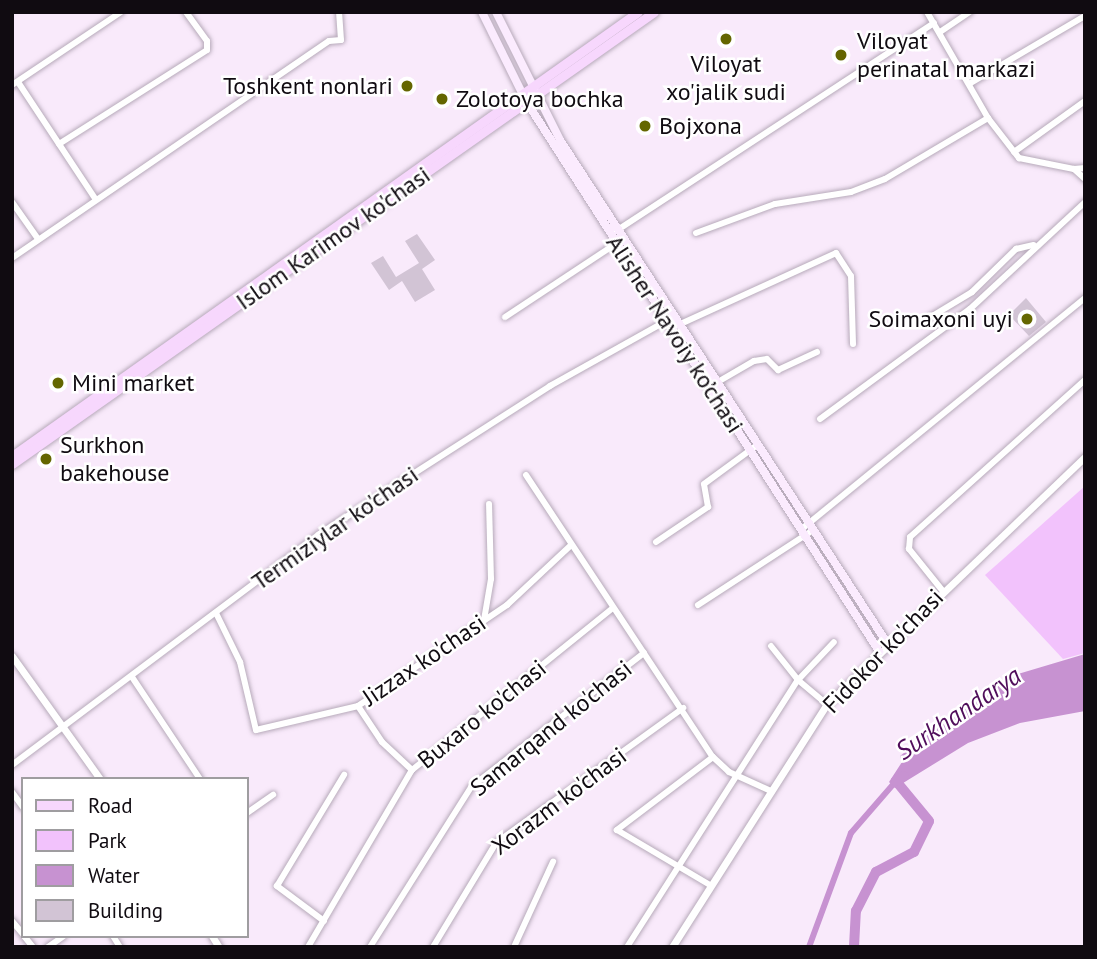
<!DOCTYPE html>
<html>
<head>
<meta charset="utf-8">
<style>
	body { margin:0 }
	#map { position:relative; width:1097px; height:959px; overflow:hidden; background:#f9eafb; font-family:"PT Sans",sans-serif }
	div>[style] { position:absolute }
	.green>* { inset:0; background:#f2c2fc }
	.water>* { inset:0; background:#c792d1 }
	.canal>* { height:6px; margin:-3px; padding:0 3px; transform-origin:3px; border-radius:3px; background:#c792d1 }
	.river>* { height:10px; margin:-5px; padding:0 5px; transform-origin:5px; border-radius:5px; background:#c792d1 }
	.building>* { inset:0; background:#d2c4d5 }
	.roads { filter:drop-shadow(0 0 2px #b7aaba) drop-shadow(0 0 2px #b7aaba) }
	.minor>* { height:6px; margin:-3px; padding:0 3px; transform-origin:3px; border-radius:3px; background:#fff }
	.tertiary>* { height:7px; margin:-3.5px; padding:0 3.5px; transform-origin:3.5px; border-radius:3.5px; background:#fff }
	.secondary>* { height:8px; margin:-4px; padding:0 4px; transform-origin:4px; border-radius:4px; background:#fbebfe }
	.primary>* { height:9px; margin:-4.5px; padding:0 4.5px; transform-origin:4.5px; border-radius:4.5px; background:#f7d7fd }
	.dots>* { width:19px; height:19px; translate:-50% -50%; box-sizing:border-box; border:4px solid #fff; border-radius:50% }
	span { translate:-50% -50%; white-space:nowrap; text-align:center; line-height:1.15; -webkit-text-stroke:5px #fff; paint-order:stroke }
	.poi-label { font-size:24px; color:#100b11 }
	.left { translate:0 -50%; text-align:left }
	.right { translate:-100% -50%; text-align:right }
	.street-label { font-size:24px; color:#100b11 }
	.water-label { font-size:26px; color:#500d5b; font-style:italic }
	.frame { position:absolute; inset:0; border:14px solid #100b11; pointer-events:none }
	.legend { position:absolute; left:21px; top:777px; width:228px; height:161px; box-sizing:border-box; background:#fff; border:2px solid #9f9da0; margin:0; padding:9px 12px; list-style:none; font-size:21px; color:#100b11 }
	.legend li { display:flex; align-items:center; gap:14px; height:35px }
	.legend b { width:35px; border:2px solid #9f9da0 }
</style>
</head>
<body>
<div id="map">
	<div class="green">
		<i style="clip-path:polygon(1085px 486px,1085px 653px,1063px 659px,985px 575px)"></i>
	</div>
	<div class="water">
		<i style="clip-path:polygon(1085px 654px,1085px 711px,1020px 723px,968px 743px,895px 788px,889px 782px,902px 762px,900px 756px,971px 702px,1018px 674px)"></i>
	</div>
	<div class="canal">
		<i style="left:809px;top:947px;width:121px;rotate:-69.8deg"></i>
		<i style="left:851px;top:833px;width:69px;rotate:-49.1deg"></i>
	</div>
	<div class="river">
		<i style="left:854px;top:947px;width:36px;rotate:-87deg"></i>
		<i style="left:856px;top:911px;width:44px;rotate:-62.9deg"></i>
		<i style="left:876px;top:872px;width:43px;rotate:-27.8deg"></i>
		<i style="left:914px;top:852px;width:34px;rotate:-64deg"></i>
		<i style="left:929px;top:821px;width:52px;rotate:-129.5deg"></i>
		<i style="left:896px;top:781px;width:9px;rotate:-32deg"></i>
	</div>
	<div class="building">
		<i style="clip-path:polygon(417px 234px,435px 260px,422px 269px,435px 290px,415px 302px,402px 281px,389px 290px,371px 263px,383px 256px,396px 277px,419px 263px,405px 241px)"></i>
		<i style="clip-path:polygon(1026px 298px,1046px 322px,1029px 336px,1009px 315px)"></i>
	</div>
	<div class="roads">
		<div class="minor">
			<i style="left:927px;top:12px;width:122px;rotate:60.1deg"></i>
			<i style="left:988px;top:118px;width:51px;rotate:52.2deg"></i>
			<i style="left:1019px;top:158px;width:56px;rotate:11.3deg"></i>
			<i style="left:1074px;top:169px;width:15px;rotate:42deg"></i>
			<i style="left:940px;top:32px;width:36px;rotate:-34deg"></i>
			<i style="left:18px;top:82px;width:141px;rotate:56.5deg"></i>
			<i style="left:969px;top:84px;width:134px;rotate:-30.4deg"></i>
			<i style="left:12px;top:85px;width:131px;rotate:-33.8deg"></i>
			<i style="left:59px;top:144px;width:175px;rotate:-32.4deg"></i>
			<i style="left:207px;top:50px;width:9px;rotate:-90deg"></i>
			<i style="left:207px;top:41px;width:36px;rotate:-126deg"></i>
			<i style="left:1014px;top:152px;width:87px;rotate:-35.7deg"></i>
			<i style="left:1074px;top:169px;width:11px;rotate:-5deg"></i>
			<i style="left:12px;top:202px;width:45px;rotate:54.9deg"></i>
			<i style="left:616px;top:231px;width:380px;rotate:-33.2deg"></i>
			<i style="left:696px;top:233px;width:84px;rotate:-20.2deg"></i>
			<i style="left:775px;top:204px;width:77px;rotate:-9deg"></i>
			<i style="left:851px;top:192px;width:36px;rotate:-21deg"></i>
			<i style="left:885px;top:179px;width:120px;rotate:-30.6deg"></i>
			<i style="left:12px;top:258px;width:384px;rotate:-34.4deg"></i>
			<i style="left:329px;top:41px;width:12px;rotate:-5deg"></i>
			<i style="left:341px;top:40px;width:28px;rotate:-94deg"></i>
			<i style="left:505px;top:317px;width:134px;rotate:-33.5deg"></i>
			<i style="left:924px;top:321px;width:56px;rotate:-31.1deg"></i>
			<i style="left:972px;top:292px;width:62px;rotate:-44.3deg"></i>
			<i style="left:1016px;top:249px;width:18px;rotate:-13deg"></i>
			<i style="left:676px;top:326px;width:176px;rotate:-24.5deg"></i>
			<i style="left:836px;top:253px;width:27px;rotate:57deg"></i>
			<i style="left:851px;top:276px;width:68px;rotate:88.3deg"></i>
			<i style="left:716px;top:383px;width:44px;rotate:-30.1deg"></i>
			<i style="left:754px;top:361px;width:13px;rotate:-9deg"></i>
			<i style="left:767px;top:359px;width:16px;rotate:45deg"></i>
			<i style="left:778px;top:370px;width:43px;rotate:-24.8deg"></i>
			<i style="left:820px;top:419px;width:186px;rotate:-36.3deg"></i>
			<i style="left:970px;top:309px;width:157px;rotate:-42.9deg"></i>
			<i style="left:526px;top:475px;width:338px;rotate:56.5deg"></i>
			<i style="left:713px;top:757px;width:121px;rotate:142.8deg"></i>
			<i style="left:617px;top:830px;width:108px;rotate:30.6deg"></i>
			<i style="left:803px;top:528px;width:364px;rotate:-39.2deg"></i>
			<i style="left:656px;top:542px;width:63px;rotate:-33.9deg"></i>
			<i style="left:708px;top:507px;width:23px;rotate:-100deg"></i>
			<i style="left:704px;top:484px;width:64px;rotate:-36.2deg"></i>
			<i style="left:942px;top:590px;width:53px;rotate:-128.8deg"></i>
			<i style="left:909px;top:549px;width:12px;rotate:-85deg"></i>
			<i style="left:910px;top:537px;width:235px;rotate:-41.9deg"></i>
			<i style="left:698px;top:605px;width:137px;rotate:-33.1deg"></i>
			<i style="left:216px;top:613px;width:55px;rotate:63.9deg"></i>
			<i style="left:240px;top:662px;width:70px;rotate:76.8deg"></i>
			<i style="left:256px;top:730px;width:105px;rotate:-13.2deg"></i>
			<i style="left:358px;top:706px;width:180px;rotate:-34.1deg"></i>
			<i style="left:507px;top:605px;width:86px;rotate:-43.1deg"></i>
			<i style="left:484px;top:620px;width:42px;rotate:-80.3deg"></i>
			<i style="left:491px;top:579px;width:75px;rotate:-91.5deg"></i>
			<i style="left:771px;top:646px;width:43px;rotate:51.5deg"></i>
			<i style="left:798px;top:680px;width:52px;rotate:-46.5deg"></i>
			<i style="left:132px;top:677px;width:123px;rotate:56.3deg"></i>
			<i style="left:358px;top:706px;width:43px;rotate:56.3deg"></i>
			<i style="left:382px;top:742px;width:41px;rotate:43deg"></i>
			<i style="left:713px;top:757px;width:22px;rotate:43deg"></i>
			<i style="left:729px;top:772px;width:46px;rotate:24.3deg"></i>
			<i style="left:12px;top:765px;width:383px;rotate:-36.9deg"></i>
			<i style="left:318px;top:535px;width:276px;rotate:-32.7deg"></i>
			<i style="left:550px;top:386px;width:137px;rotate:-29.2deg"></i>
			<i style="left:12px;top:792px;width:19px;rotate:54deg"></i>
			<i style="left:247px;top:813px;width:32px;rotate:-35deg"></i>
			<i style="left:12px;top:921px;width:17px;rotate:50deg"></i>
			<i style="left:324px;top:921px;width:59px;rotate:-143.3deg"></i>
			<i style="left:277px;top:886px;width:130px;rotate:-58.9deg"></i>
			<i style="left:24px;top:936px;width:14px;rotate:51deg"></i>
			<i style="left:113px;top:936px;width:13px;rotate:58deg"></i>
			<i style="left:48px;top:947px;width:19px;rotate:-35deg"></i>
			<i style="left:308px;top:947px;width:205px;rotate:-59.6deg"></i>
			<i style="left:412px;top:770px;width:258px;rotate:-38.9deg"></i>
			<i style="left:370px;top:947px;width:189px;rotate:-57.7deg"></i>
			<i style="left:471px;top:787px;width:219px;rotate:-37.8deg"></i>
			<i style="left:433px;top:947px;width:122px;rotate:-58.8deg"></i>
			<i style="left:496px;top:843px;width:231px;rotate:-35.8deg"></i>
			<i style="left:514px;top:947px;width:94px;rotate:-65.4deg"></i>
			<i style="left:627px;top:947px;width:317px;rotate:-57.4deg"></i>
			<i style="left:798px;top:680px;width:38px;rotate:40deg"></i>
		</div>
		<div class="tertiary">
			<i style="left:12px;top:656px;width:151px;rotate:54.4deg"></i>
			<i style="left:212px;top:936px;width:13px;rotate:58deg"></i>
			<i style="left:672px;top:947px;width:288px;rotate:-57.5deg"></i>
			<i style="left:827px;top:704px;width:357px;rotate:-43.8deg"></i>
		</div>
		<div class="secondary">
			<i style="left:482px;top:12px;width:99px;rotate:63.7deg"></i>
			<i style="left:526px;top:101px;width:654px;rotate:57.31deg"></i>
			<i style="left:496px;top:12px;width:143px;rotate:63.4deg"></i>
			<i style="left:560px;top:140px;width:600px;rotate:56.97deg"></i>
		</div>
		<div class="primary">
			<i style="left:12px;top:456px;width:767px;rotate:-35.35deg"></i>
			<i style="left:12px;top:464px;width:785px;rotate:-35.15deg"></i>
		</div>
	</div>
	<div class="dots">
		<i style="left:726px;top:39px;background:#646600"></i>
		<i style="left:841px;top:55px;background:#646600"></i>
		<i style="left:407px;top:86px;background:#646600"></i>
		<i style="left:442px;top:99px;background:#646600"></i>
		<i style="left:645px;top:126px;background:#646600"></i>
		<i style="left:1027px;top:319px;background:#646600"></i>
		<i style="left:58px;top:383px;background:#646600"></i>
		<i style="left:46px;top:459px;background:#646600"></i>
	</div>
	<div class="poi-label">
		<span class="left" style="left:857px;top:55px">Viloyat<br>perinatal markazi</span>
		<span style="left:726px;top:78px">Viloyat<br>xo'jalik sudi</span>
		<span class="right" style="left:393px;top:86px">Toshkent nonlari</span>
		<span class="left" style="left:456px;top:99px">Zolotoya bochka</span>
		<span class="left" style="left:659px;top:126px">Bojxona</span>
		<span class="right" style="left:1013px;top:319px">Soimaxoni uyi</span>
		<span class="left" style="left:72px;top:383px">Mini market</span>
		<span class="left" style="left:60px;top:459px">Surkhon<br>bakehouse</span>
	</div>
	<div class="street-label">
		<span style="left:333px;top:238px;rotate:-35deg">Islom Karimov ko'chasi</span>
		<span style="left:675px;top:334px;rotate:57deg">Alisher Navoiy ko’chasi</span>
		<span style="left:335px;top:528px;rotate:-35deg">Termiziylar ko'chasi</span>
		<span style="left:883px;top:651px;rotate:-46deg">Fidokor ko'chasi</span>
		<span style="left:424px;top:660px;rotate:-34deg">Jizzax ko'chasi</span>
		<span style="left:482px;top:714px;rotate:-39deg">Buxaro ko'chasi</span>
		<span style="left:551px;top:728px;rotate:-39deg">Samarqand ko'chasi</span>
		<span style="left:559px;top:801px;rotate:-37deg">Xorazm ko'chasi</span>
	</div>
	<div class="water-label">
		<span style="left:958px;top:713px;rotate:-34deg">Surkhandarya</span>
	</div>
	<div class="frame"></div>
	<ul class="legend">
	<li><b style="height:9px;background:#f7d7fd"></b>Road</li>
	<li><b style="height:19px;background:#f2c2fc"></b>Park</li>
	<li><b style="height:19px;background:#c792d1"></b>Water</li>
	<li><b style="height:19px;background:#d2c4d5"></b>Building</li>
	</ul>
</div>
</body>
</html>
